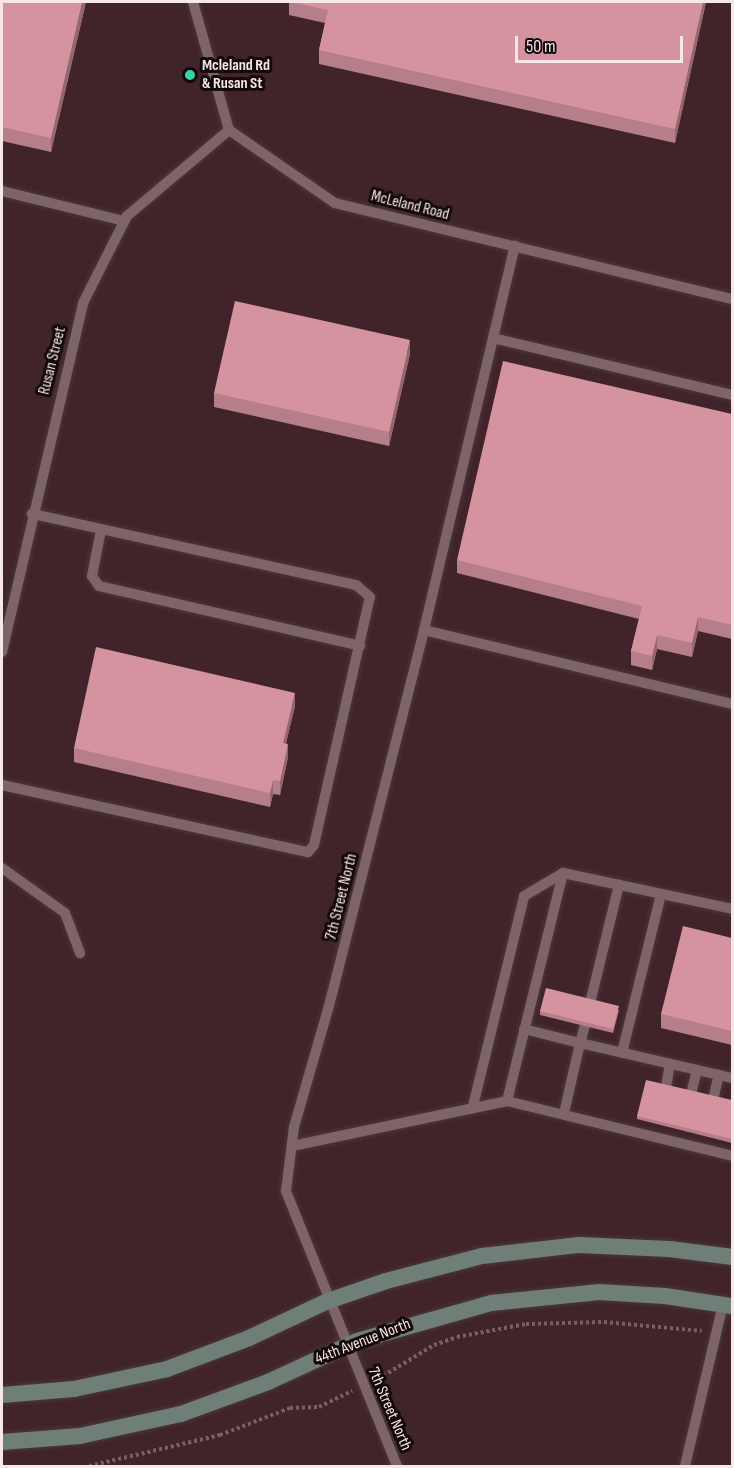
<!DOCTYPE html>
<html>
<head>
<meta charset="utf-8">
<style>
	body { margin:0 }
	#map { position:relative; width:734px; height:1468px; overflow:hidden; background:#311b20; font-family:"Sofia Sans Condensed",sans-serif }
	div>[style] { position:absolute }
	.built>* { inset:0; background:#41242a }
	.path>* { height:4px; margin-top:-2px; transform-origin:0; background:repeating-linear-gradient(90deg,#756165 0 3px,transparent 0 6px) }
	.roads { filter:drop-shadow(0 0 2px #49383b) drop-shadow(0 0 2px #49383b) }
	.service>* { height:10px; margin:-5px; padding:0 5px; transform-origin:5px; border-radius:5px; background:#7e6368 }
	.secondary>* { height:16px; margin:-8px; padding:0 8px; transform-origin:8px; border-radius:8px; background:#6f7f78 }
	.wall>* { inset:0; background:#b67e89 }
	.shaded-wall>* { inset:0; background:#94676f }
	.building>* { inset:0; background:#d4939f }
	.dots>* { width:16px; height:16px; translate:-50% -50%; box-sizing:border-box; border:3px solid #13090b; border-radius:50% }
	span { translate:-50% -50%; white-space:nowrap; text-align:center; line-height:1.15; -webkit-text-stroke:6px #13090b; paint-order:stroke }
	.poi-label { font-size:16px; color:#f7e7e9; font-weight:700 }
	.left { translate:0 -50%; text-align:left }
	.street-label { font-size:16px; color:#f7e7e9 }
	.frame { position:absolute; inset:0; border:3px solid #f7e7e9; pointer-events:none }
	.scale { position:absolute; left:515px; top:36px; width:168px; height:27px; box-sizing:border-box; border:3px solid #f7e7e9; border-top:0; padding-left:8px; font-size:18px; line-height:21px; white-space:nowrap; color:#f7e7e9; -webkit-text-stroke:4px #13090b; paint-order:stroke }
</style>
</head>
<body>
<div id="map">
	<div class="built">
		<i style="clip-path:polygon(2px 2px,732px 2px,732px 1466px,2px 1466px)"></i>
	</div>
	<div class="path">
		<i style="left:378px;top:1379px;width:66px;rotate:-31.3deg"></i>
		<i style="left:434px;top:1345px;width:24px;rotate:-19deg"></i>
		<i style="left:457px;top:1337px;width:70px;rotate:-10.7deg"></i>
		<i style="left:526px;top:1324px;width:78px;rotate:-1.5deg"></i>
		<i style="left:604px;top:1322px;width:98px;rotate:5.2deg"></i>
		<i style="left:89px;top:1466px;width:135px;rotate:-13.3deg"></i>
		<i style="left:220px;top:1435px;width:75px;rotate:-21.1deg"></i>
		<i style="left:290px;top:1408px;width:29px;rotate:-2deg"></i>
		<i style="left:319px;top:1407px;width:37px;rotate:-26deg"></i>
	</div>
	<div class="roads">
		<div class="service">
			<i style="left:193px;top:2px;width:133px;rotate:74.3deg"></i>
			<i style="left:229px;top:130px;width:129px;rotate:34.6deg"></i>
			<i style="left:335px;top:203px;width:408px;rotate:13.6deg"></i>
			<i style="left:2px;top:191px;width:126px;rotate:13.8deg"></i>
			<i style="left:493px;top:338px;width:246px;rotate:13.4deg"></i>
			<i style="left:101px;top:530px;width:47px;rotate:101.1deg"></i>
			<i style="left:92px;top:576px;width:12px;rotate:55deg"></i>
			<i style="left:99px;top:586px;width:268px;rotate:12.9deg"></i>
			<i style="left:424px;top:630px;width:395px;rotate:-76.7deg"></i>
			<i style="left:2px;top:652px;width:358px;rotate:-76.9deg"></i>
			<i style="left:83px;top:303px;width:97px;rotate:-63.2deg"></i>
			<i style="left:127px;top:216px;width:133px;rotate:-40.1deg"></i>
			<i style="left:2px;top:785px;width:313px;rotate:12.4deg"></i>
			<i style="left:308px;top:852px;width:9px;rotate:-49deg"></i>
			<i style="left:314px;top:845px;width:254px;rotate:-77.3deg"></i>
			<i style="left:370px;top:597px;width:18px;rotate:-139deg"></i>
			<i style="left:356px;top:585px;width:332px;rotate:-167.6deg"></i>
			<i style="left:2px;top:868px;width:77px;rotate:35.5deg"></i>
			<i style="left:65px;top:913px;width:43px;rotate:69.4deg"></i>
			<i style="left:590px;top:1003px;width:122px;rotate:-76.2deg"></i>
			<i style="left:524px;top:1029px;width:58px;rotate:14deg"></i>
			<i style="left:580px;top:1043px;width:18px;rotate:-74deg"></i>
			<i style="left:622px;top:1053px;width:164px;rotate:-76.2deg"></i>
			<i style="left:666px;top:1088px;width:24px;rotate:-81deg"></i>
			<i style="left:691px;top:1094px;width:25px;rotate:-76deg"></i>
			<i style="left:713px;top:1100px;width:26px;rotate:-77deg"></i>
			<i style="left:507px;top:1101px;width:235px;rotate:-76.2deg"></i>
			<i style="left:563px;top:873px;width:173px;rotate:12deg"></i>
			<i style="left:473px;top:1106px;width:216px;rotate:-76.3deg"></i>
			<i style="left:524px;top:896px;width:45px;rotate:-30.5deg"></i>
			<i style="left:564px;top:1113px;width:72px;rotate:-77.1deg"></i>
			<i style="left:580px;top:1043px;width:156px;rotate:13deg"></i>
			<i style="left:292px;top:1146px;width:220px;rotate:-11.8deg"></i>
			<i style="left:507px;top:1101px;width:232px;rotate:13.7deg"></i>
			<i style="left:397px;top:1466px;width:297px;rotate:-112deg"></i>
			<i style="left:286px;top:1191px;width:64px;rotate:-82.9deg"></i>
			<i style="left:294px;top:1127px;width:130px;rotate:-73.9deg"></i>
			<i style="left:330px;top:1002px;width:384px;rotate:-75.8deg"></i>
			<i style="left:424px;top:630px;width:317px;rotate:13.5deg"></i>
			<i style="left:685px;top:1466px;width:166px;rotate:-76.8deg"></i>
		</div>
		<div class="secondary">
			<i style="left:2px;top:1395px;width:72px;rotate:-4.8deg"></i>
			<i style="left:74px;top:1389px;width:95px;rotate:-12.1deg"></i>
			<i style="left:167px;top:1369px;width:88px;rotate:-20.7deg"></i>
			<i style="left:249px;top:1338px;width:87px;rotate:-25.1deg"></i>
			<i style="left:328px;top:1301px;width:61px;rotate:-19deg"></i>
			<i style="left:386px;top:1281px;width:99px;rotate:-14.6deg"></i>
			<i style="left:482px;top:1256px;width:98px;rotate:-6.5deg"></i>
			<i style="left:579px;top:1245px;width:90px;rotate:2.5deg"></i>
			<i style="left:669px;top:1249px;width:64px;rotate:7.2deg"></i>
			<i style="left:2px;top:1442px;width:78px;rotate:-4.4deg"></i>
			<i style="left:80px;top:1436px;width:103px;rotate:-12.3deg"></i>
			<i style="left:181px;top:1414px;width:93px;rotate:-20.2deg"></i>
			<i style="left:268px;top:1382px;width:98px;rotate:-24.7deg"></i>
			<i style="left:357px;top:1341px;width:139px;rotate:-15.8deg"></i>
			<i style="left:491px;top:1303px;width:109px;rotate:-5.8deg"></i>
			<i style="left:599px;top:1292px;width:66px;rotate:3.5deg"></i>
			<i style="left:665px;top:1296px;width:68px;rotate:8.5deg"></i>
		</div>
	</div>
	<div class="wall">
		<i style="clip-path:polygon(2px 2px,86px 2px,51px 152px,2px 141px)"></i>
		<i style="clip-path:polygon(289px 2px,706px 2px,675px 143px,319px 64px,319px 50px,325px 23px,289px 15px)"></i>
		<i style="clip-path:polygon(410px 354px,389px 446px,214px 407px,214px 393px)"></i>
		<i style="clip-path:polygon(732px 414px,732px 639px,698px 631px,692px 657px,657px 649px,652px 670px,631px 665px,631px 651px,639px 619px,457px 573px,457px 560px)"></i>
		<i style="clip-path:polygon(295px 706px,286px 743px,288px 757px,280px 795px,273px 794px,270px 807px,74px 762px,74px 748px)"></i>
		<i style="clip-path:polygon(732px 938px,732px 1045px,661px 1028px,661px 1014px)"></i>
		<i style="clip-path:polygon(619px 1010px,613px 1033px,540px 1015px,540px 1011px)"></i>
		<i style="clip-path:polygon(732px 1100px,732px 1143px,637px 1119px,637px 1116px)"></i>
	</div>
	<div class="shaded-wall">
		<i style="clip-path:polygon(82px 2px,86px 2px,51px 152px,51px 138px)"></i>
		<i style="clip-path:polygon(703px 2px,706px 2px,675px 143px,675px 129px)"></i>
		<i style="clip-path:polygon(410px 340px,410px 354px,389px 446px,389px 432px)"></i>
		<i style="clip-path:polygon(698px 617px,698px 631px,692px 657px,692px 643px)"></i>
		<i style="clip-path:polygon(657px 635px,657px 649px,652px 670px,652px 656px)"></i>
		<i style="clip-path:polygon(295px 693px,295px 706px,283px 756px,283px 743px)"></i>
		<i style="clip-path:polygon(288px 744px,288px 757px,280px 795px,280px 781px)"></i>
		<i style="clip-path:polygon(273px 780px,273px 794px,270px 807px,270px 793px)"></i>
	</div>
	<div class="building">
		<i style="clip-path:polygon(2px 2px,82px 2px,51px 138px,2px 127px)"></i>
		<i style="clip-path:polygon(291px 2px,703px 2px,675px 129px,319px 50px,328px 10px)"></i>
		<i style="clip-path:polygon(235px 301px,410px 340px,389px 432px,214px 393px)"></i>
		<i style="clip-path:polygon(503px 361px,732px 414px,732px 625px,698px 617px,692px 643px,657px 635px,652px 656px,631px 651px,642px 606px,457px 560px)"></i>
		<i style="clip-path:polygon(96px 647px,295px 693px,283px 743px,288px 744px,280px 781px,273px 780px,270px 793px,74px 748px)"></i>
		<i style="clip-path:polygon(683px 926px,732px 938px,732px 1031px,661px 1014px)"></i>
		<i style="clip-path:polygon(546px 988px,619px 1006px,613px 1029px,540px 1011px)"></i>
		<i style="clip-path:polygon(646px 1080px,732px 1100px,732px 1139px,637px 1116px)"></i>
	</div>
	<div class="dots">
		<i style="left:190px;top:75px;background:#35d4a7"></i>
	</div>
	<div class="poi-label">
		<span class="left" style="left:202px;top:75px">Mcleland Rd<br>&amp; Rusan St</span>
	</div>
	<div class="street-label">
		<span style="left:410px;top:206px;rotate:14deg">McLeland Road</span>
		<span style="left:53px;top:361px;rotate:-76deg">Rusan Street</span>
		<span style="left:342px;top:897px;rotate:-76deg">7th Street North</span>
		<span style="left:363px;top:1342px;rotate:-21deg">44th Avenue North</span>
		<span style="left:389px;top:1409px;rotate:67deg">7th Street North</span>
	</div>
	<div class="frame"></div>
	<div class="scale">50 m</div>
</div>
</body>
</html>
